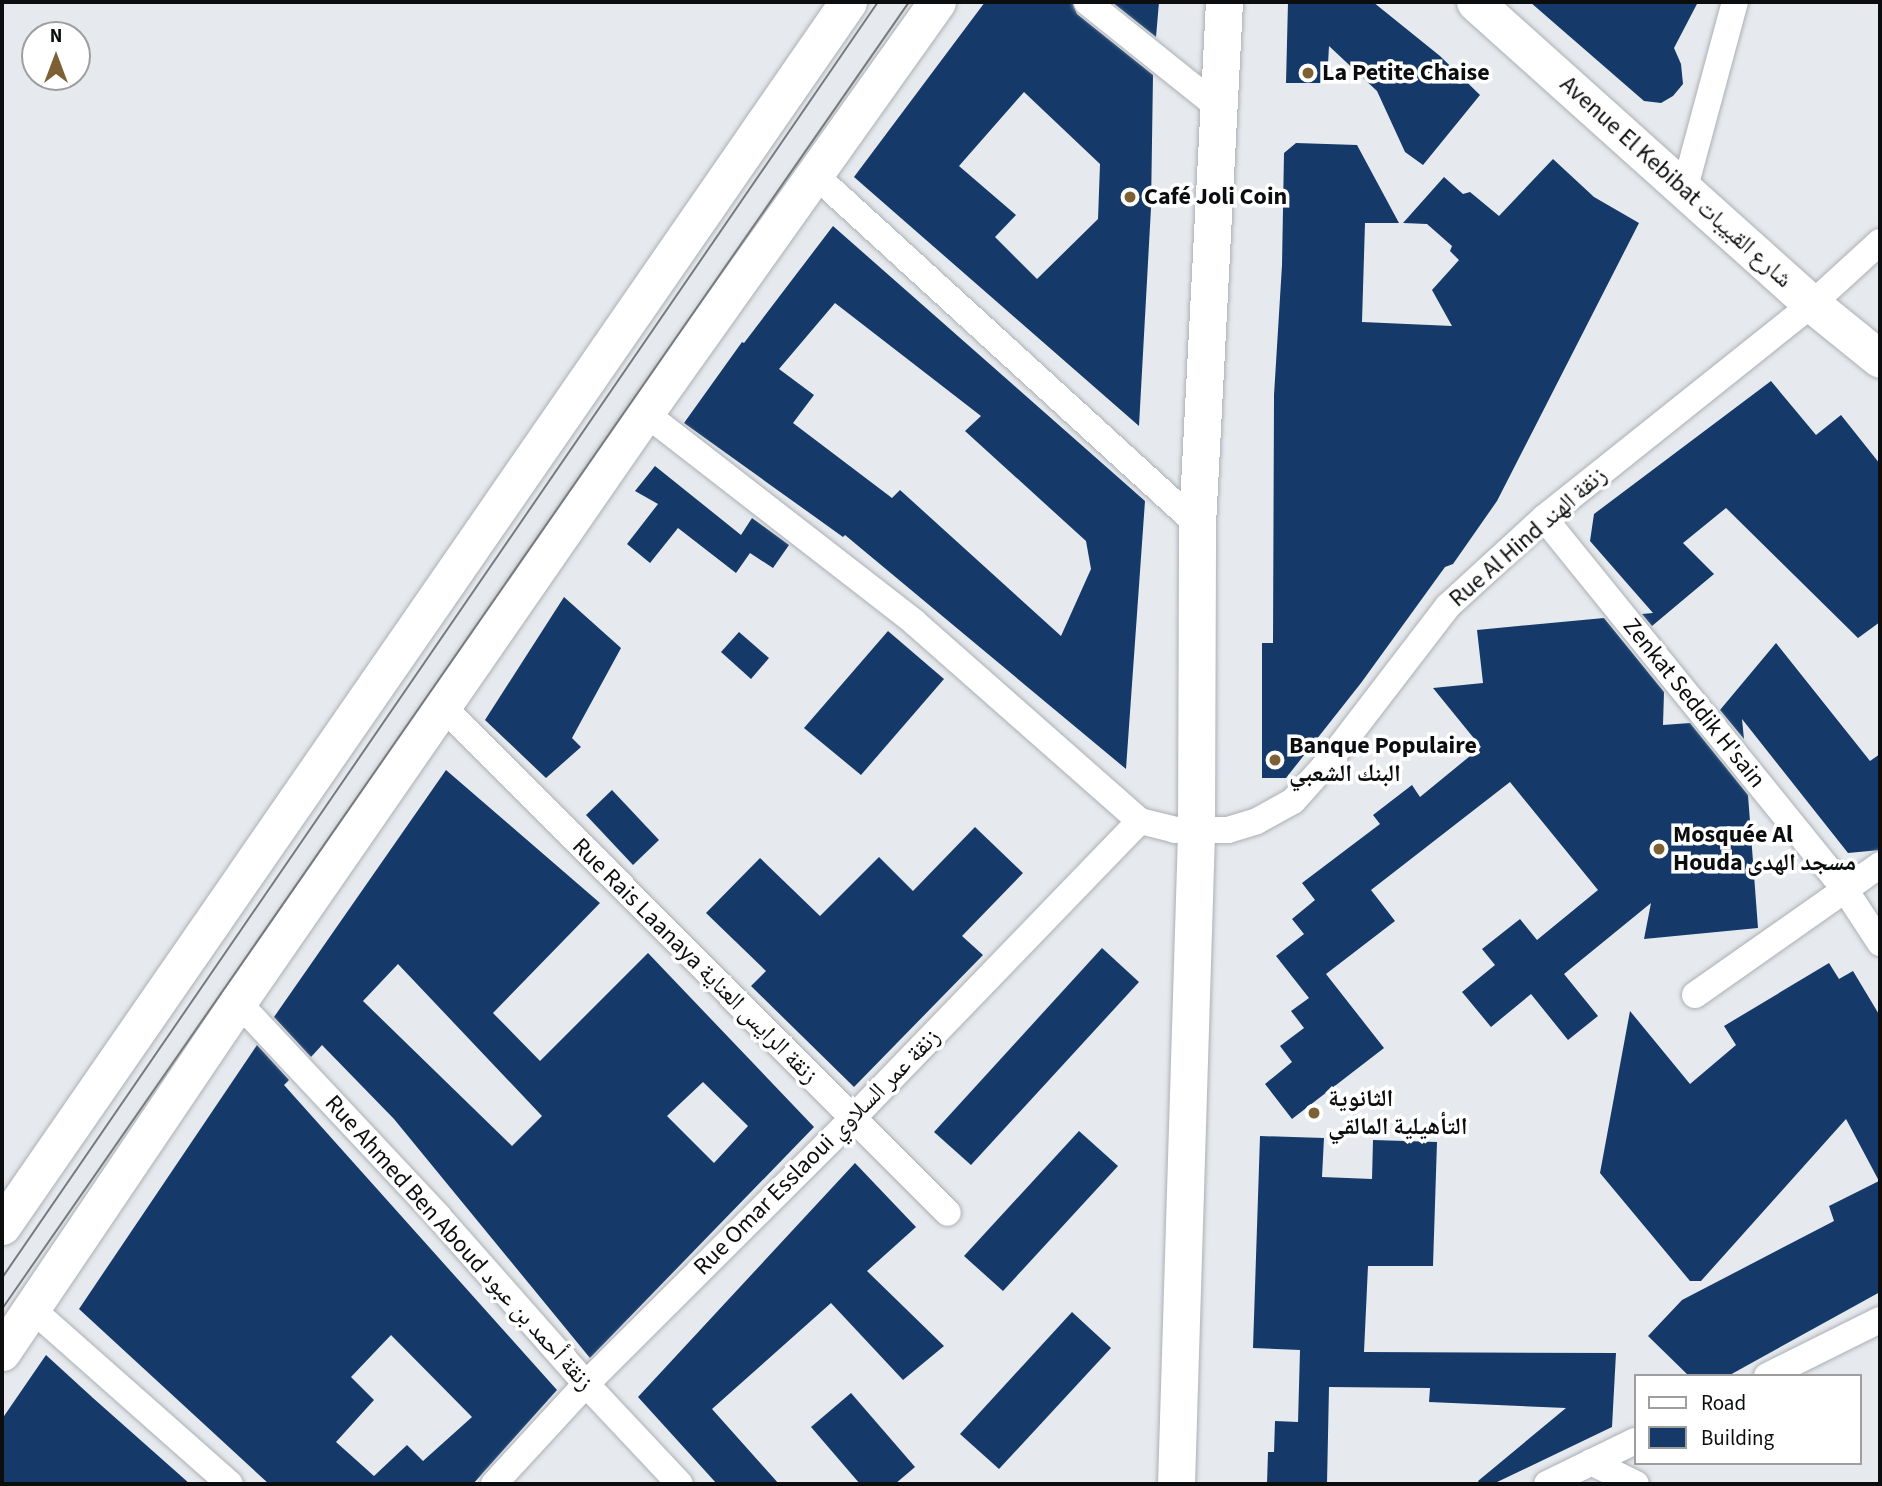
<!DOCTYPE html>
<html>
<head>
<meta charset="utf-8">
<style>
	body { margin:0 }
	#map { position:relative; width:1882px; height:1486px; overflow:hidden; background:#e6eaee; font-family:"Source Sans 3","Noto Naskh Arabic",sans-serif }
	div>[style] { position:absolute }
	.building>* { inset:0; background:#153a69 }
	.roads { filter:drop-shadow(0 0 2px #acafb4) drop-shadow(0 0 2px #acafb4) }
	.street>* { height:26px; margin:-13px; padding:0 13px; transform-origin:13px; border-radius:13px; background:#fff }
	.secondary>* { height:37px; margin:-18.5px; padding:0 18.5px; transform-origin:18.5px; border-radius:18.5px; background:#fff }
	.tram>* { height:2px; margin:-1px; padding:0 1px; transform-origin:1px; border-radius:1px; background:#787b7d }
	.dots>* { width:19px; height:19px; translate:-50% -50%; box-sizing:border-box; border:4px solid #fff; border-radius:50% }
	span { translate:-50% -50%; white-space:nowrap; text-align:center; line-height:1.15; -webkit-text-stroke:7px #fff; paint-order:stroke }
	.poi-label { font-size:24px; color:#0c0d0e; font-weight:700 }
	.left { translate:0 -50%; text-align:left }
	.street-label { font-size:24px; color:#0c0d0e }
	.frame { position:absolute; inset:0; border:4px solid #0c0d0e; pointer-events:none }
	.legend { position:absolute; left:1634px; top:1374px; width:228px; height:91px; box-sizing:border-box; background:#fff; border:2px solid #9e9e9f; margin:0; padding:9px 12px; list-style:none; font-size:21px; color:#0c0d0e }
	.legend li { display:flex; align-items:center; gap:14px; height:35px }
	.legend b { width:35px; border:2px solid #9e9e9f }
	.north { position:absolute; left:21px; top:21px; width:70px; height:70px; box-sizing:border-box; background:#fff; border:2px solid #9e9e9f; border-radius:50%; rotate:0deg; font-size:19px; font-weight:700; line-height:28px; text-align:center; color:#0c0d0e }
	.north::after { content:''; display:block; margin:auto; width:24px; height:32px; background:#7d6034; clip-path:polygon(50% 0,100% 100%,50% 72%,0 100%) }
</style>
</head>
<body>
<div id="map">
	<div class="building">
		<i style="clip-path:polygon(evenodd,985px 2px,1072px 2px,1077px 14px,1153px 75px,1151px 208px,1139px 426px,854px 177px,985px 2px,1024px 92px,1100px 164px,1098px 219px,1037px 279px,995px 237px,1016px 215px,959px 166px,1024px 92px)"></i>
		<i style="clip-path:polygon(1112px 2px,1159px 2px,1156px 37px)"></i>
		<i style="clip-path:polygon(1288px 2px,1373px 2px,1440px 56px,1480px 95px,1423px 165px,1405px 152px,1377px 91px,1329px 46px,1327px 83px,1286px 83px)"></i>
		<i style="clip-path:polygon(1530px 2px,1698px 2px,1674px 48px,1681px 64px,1683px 84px,1673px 96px,1661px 103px,1644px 101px)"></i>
		<i style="clip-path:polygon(1296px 143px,1357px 145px,1399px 223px,1365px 223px,1362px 322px,1452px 326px,1432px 290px,1459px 260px,1450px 251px,1452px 246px,1427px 224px,1403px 223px,1444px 177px,1463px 194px,1470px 192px,1499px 216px,1553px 159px,1594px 197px,1639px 223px,1497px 501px,1453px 564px,1445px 567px,1361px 683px,1286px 778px,1262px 778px,1262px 643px,1273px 643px,1274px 395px,1282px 265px,1284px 153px)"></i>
		<i style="clip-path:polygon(evenodd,833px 226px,1145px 501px,1126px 769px,845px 535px,843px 537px,684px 423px,742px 342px,744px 343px,833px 226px,835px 303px,981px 416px,965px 431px,1086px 541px,1091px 569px,1061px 636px,900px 490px,892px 498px,793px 423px,814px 395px,779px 369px,835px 303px)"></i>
		<i style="clip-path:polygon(1771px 381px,1816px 435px,1841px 415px,1880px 464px,1880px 622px,1858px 638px,1726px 508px,1683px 543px,1714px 574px,1652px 626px,1642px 614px,1653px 613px,1590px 541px,1594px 514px)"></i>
		<i style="clip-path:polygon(655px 466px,741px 535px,752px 518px,789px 545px,773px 568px,750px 553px,736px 573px,678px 528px,650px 563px,627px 544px,658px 504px,635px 491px)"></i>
		<i style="clip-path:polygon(564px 597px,621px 648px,572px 738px,581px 747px,546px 778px,485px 720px)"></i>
		<i style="clip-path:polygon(1604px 618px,1664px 692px,1663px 725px,1690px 723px,1748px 795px,1758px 928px,1644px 939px,1651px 903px,1564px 974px,1598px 1016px,1568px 1040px,1531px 994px,1491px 1027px,1462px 992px,1495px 965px,1482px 949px,1520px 919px,1537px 940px,1598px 890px,1510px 782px,1371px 890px,1395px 921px,1326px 974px,1384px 1048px,1292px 1119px,1265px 1084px,1292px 1062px,1280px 1046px,1304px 1028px,1291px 1011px,1309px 998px,1276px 956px,1304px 934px,1292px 919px,1315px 900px,1302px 883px,1380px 824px,1373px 815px,1412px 785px,1420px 797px,1481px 747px,1433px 688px,1483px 683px,1477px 630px)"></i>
		<i style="clip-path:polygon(888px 631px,944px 679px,861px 775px,804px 728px)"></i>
		<i style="clip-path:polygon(739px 632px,769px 658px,751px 679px,721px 652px)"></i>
		<i style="clip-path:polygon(1776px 643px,1870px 761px,1880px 754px,1880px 850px,1848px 853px,1742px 719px,1744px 739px,1720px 710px)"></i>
		<i style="clip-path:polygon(evenodd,446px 770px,600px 903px,493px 1013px,540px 1061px,648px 953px,814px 1127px,590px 1358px,394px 1119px,322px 1045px,311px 1057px,274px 1017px,446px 770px,398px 964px,542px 1116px,512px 1146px,363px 1001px,398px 964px,446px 770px,703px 1082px,748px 1126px,714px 1163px,667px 1116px,703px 1082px)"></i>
		<i style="clip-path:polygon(612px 790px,659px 840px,633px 865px,586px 815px)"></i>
		<i style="clip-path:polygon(975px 827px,1023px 873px,962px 936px,983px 955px,854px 1087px,751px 986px,766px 971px,706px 913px,760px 858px,820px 916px,879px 857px,913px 891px)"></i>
		<i style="clip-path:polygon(1102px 948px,1139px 982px,971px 1165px,934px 1132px)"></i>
		<i style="clip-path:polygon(1829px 963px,1839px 979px,1853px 971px,1880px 1016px,1880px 1292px,1728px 1376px,1689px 1376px,1648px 1336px,1682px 1300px,1834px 1221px,1829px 1206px,1879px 1181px,1846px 1119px,1701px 1281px,1690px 1281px,1600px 1173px,1630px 1011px,1690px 1084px,1736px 1045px,1724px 1026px)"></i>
		<i style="clip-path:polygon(evenodd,257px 1045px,289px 1080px,284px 1085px,557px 1390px,473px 1484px,269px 1484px,79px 1309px,257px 1045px,391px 1335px,472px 1417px,423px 1461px,407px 1445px,374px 1476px,336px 1442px,374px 1400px,351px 1377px,391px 1335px)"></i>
		<i style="clip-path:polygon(1079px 1131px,1118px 1166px,1003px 1291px,964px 1256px)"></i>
		<i style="clip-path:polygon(1260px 1136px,1324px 1138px,1322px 1177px,1372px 1179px,1373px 1140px,1437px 1142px,1433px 1266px,1368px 1266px,1364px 1352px,1616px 1353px,1612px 1427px,1493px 1484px,1480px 1484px,1478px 1481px,1566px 1408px,1429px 1402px,1430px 1388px,1329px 1387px,1327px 1484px,1267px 1484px,1268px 1452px,1274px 1452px,1275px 1421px,1298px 1422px,1300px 1350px,1253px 1348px)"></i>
		<i style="clip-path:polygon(855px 1163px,916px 1227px,867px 1271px,944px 1346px,903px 1380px,831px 1303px,712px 1409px,779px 1484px,717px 1484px,638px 1397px)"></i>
		<i style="clip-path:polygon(1072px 1312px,1111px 1348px,999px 1469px,960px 1434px)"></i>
		<i style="clip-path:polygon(46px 1355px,93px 1398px,190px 1484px,2px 1484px,2px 1419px)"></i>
		<i style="clip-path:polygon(851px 1393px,915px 1467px,895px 1484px,860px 1484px,811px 1427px)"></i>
	</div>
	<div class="roads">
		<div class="street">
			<i style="left:1087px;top:2px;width:168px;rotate:38.7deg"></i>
			<i style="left:813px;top:173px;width:520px;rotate:42.43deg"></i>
			<i style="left:1685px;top:187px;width:192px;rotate:-74.9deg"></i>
			<i style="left:645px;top:413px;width:341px;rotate:37.8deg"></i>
			<i style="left:914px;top:622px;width:301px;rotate:41.4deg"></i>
			<i style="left:1140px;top:821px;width:36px;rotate:14deg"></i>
			<i style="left:1175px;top:830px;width:53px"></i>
			<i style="left:1228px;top:830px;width:30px;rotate:-17deg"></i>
			<i style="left:1257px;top:821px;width:41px;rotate:-29.1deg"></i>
			<i style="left:1293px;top:801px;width:54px;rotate:-48deg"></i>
			<i style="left:1329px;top:761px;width:195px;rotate:-52.5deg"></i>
			<i style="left:1448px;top:606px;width:130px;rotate:-42.5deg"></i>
			<i style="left:1544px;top:518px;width:343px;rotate:-38.6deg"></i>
			<i style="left:1812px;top:304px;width:92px;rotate:-42.4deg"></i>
			<i style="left:1544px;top:518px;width:476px;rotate:51deg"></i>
			<i style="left:1844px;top:888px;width:66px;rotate:56.8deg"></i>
			<i style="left:444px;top:708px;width:713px;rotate:45.06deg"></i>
			<i style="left:1695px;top:995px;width:226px;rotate:-35.1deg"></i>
			<i style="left:238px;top:1002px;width:293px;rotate:46.9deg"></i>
			<i style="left:438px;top:1216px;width:224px;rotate:48.6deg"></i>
			<i style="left:586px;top:1384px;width:137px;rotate:46.8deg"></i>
			<i style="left:32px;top:1309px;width:264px;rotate:41.5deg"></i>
			<i style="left:1767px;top:1376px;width:126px;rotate:-26.4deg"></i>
			<i style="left:1591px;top:1462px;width:50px;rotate:26.1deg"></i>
			<i style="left:494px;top:1484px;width:136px;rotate:-47.4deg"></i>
			<i style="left:586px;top:1384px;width:375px;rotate:-44.9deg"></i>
			<i style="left:852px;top:1119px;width:414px;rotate:-46deg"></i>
			<i style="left:1547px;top:1484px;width:98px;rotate:-26deg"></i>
		</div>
		<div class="secondary">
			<i style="left:1475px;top:2px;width:453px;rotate:41.9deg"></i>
			<i style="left:1812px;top:304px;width:87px;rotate:39deg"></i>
			<i style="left:2px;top:1226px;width:1488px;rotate:-55.35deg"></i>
			<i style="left:2px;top:1352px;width:422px;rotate:-56deg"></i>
			<i style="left:238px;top:1002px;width:716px;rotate:-55.36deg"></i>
			<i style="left:645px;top:413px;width:504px;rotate:-54.61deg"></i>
			<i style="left:1176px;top:1484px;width:652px;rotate:-88.24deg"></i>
			<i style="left:1196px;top:832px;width:308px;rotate:-89.8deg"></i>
			<i style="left:1197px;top:524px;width:523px;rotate:-87.04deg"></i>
		</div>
	</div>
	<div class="tram">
		<i style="left:2px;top:1278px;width:1548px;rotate:-55.53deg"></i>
		<i style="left:2px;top:1309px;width:1591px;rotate:-55.24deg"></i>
	</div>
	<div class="dots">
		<i style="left:1308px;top:73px;background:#7d6034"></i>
		<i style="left:1130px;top:197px;background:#7d6034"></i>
		<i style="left:1275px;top:760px;background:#7d6034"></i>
		<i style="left:1659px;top:849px;background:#7d6034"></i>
		<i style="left:1314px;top:1113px;background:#7d6034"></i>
	</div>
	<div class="poi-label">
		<span class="left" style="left:1322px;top:73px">La Petite Chaise</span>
		<span class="left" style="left:1144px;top:197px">Café Joli Coin</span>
		<span class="left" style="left:1289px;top:760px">Banque Populaire<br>البنك الشعبي</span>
		<span class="left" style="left:1673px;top:849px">Mosquée Al<br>Houda مسجد الهدى</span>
		<span class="left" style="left:1328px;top:1113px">الثانوية<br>التأهيلية المالقي</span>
	</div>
	<div class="street-label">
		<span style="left:1676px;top:182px;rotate:42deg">Avenue El Kebibat شارع القبيبات</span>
		<span style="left:1528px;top:537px;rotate:-41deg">Rue Al Hind زنقة الهند</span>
		<span style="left:1694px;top:703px;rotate:51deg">Zenkat Seddik H'sain</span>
		<span style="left:695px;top:961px;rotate:45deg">Rue Rais Laanaya زنقة الرايس العناية</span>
		<span style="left:817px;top:1152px;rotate:-45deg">Rue Omar Esslaoui زنقة عمر السلاوي</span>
		<span style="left:459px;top:1243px;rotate:48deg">Rue Ahmed Ben Aboud زنقة أحمد بن عبود</span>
	</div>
	<div class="frame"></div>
	<ul class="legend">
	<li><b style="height:9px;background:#fff"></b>Road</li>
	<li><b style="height:19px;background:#153a69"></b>Building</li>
	</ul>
	<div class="north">N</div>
</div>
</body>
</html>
